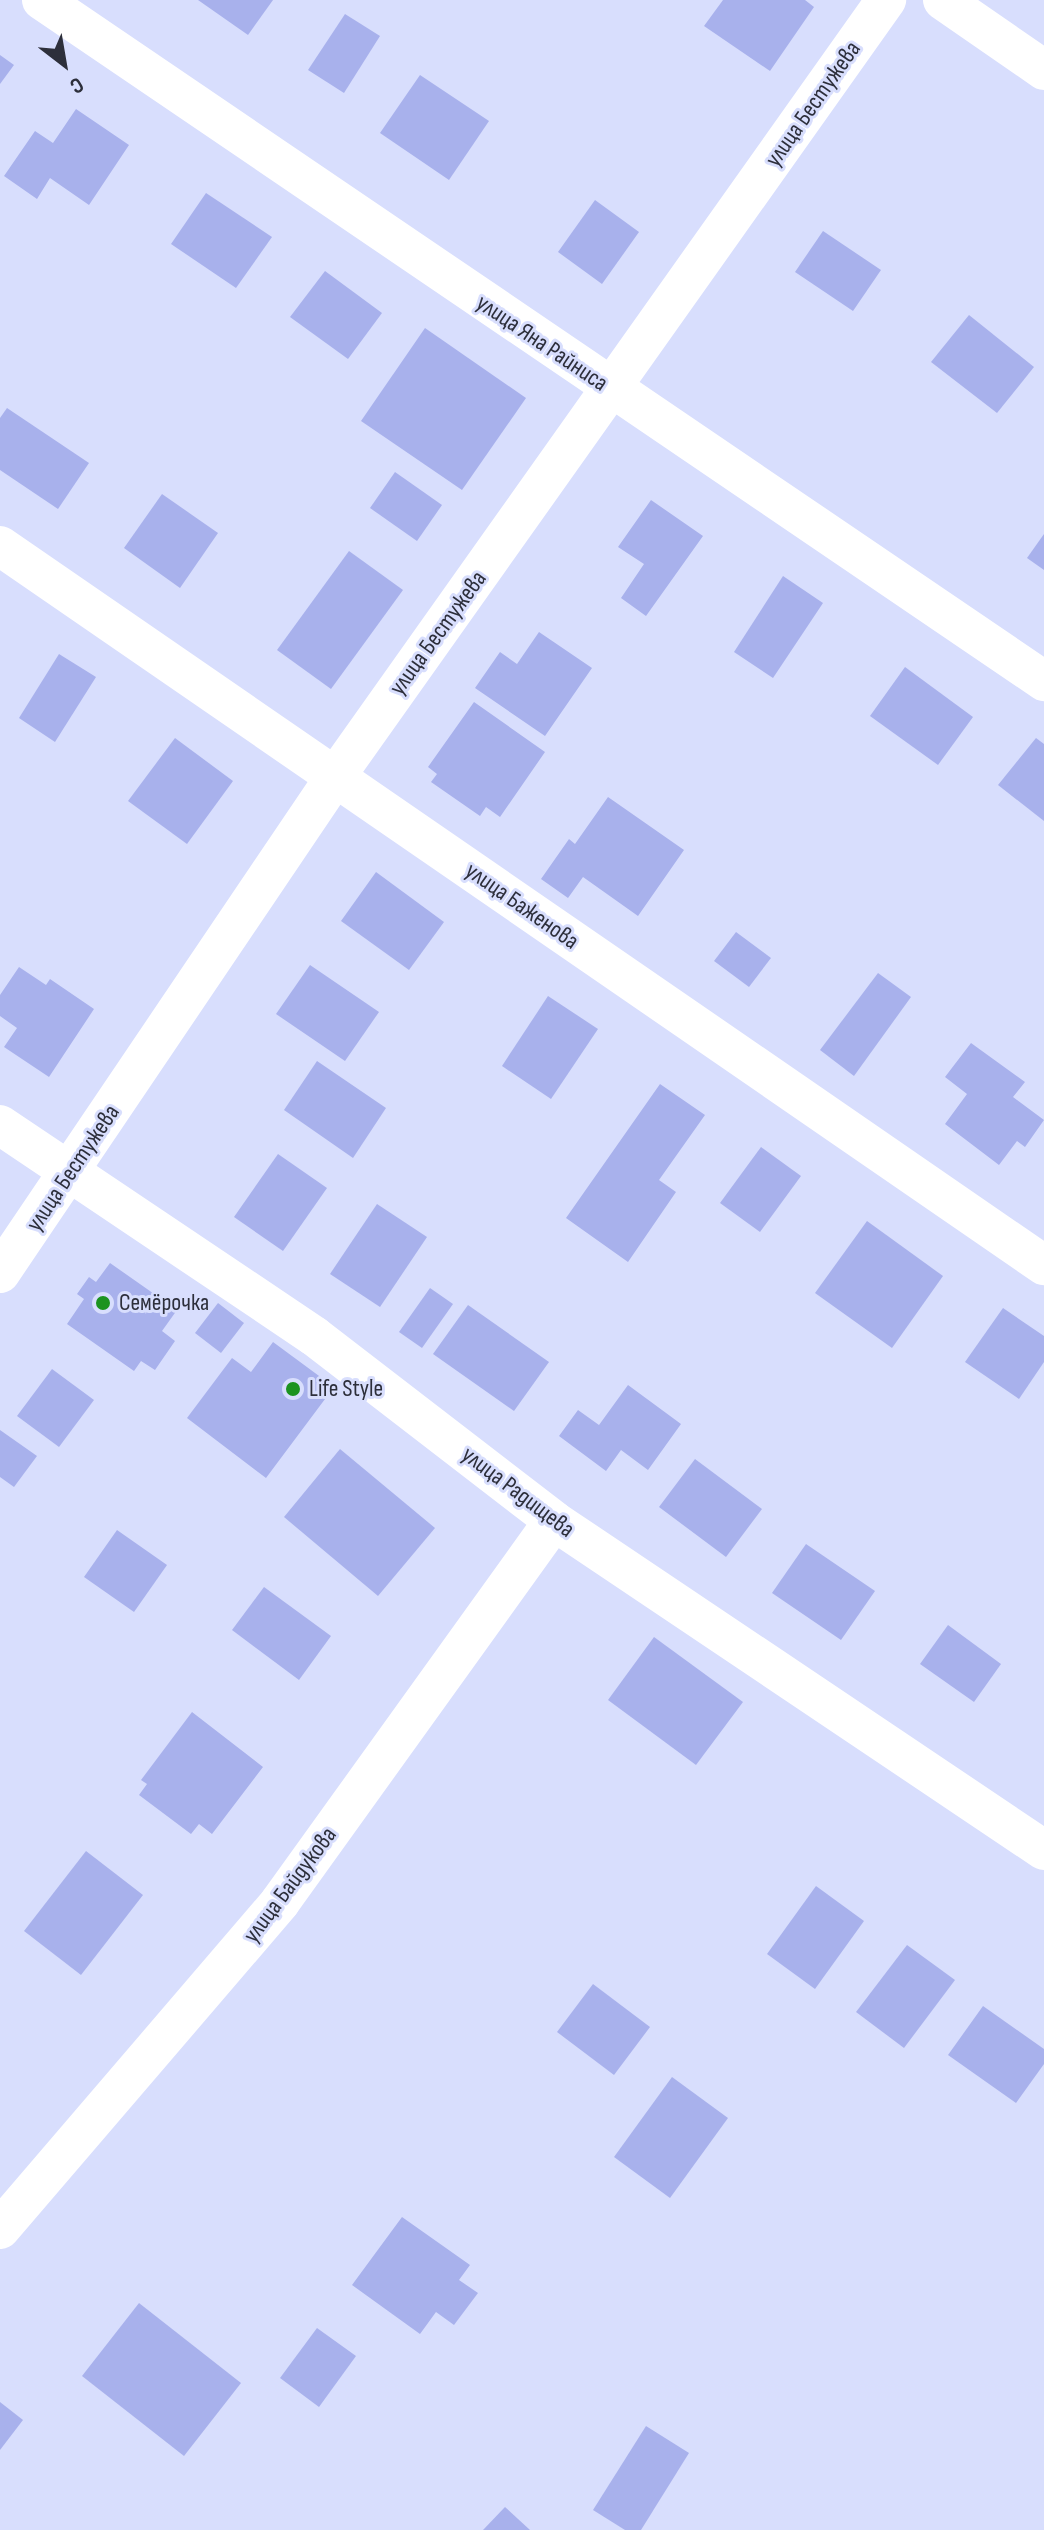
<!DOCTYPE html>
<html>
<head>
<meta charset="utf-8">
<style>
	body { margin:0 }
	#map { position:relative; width:1044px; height:2530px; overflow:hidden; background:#d8defd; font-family:"Sofia Sans Condensed",sans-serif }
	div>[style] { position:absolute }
	.building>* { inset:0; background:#a8b1ec }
	.street>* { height:40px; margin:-20px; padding:0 20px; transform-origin:20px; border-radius:20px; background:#fff }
	.dots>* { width:22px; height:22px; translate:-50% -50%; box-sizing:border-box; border:4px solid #d8defd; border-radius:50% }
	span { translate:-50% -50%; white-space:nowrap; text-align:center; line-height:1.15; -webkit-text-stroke:6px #d8defd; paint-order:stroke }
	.street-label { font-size:24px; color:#2d2f3b }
	.poi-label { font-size:24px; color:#2d2f3b }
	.left { translate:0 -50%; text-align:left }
	.north { position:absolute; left:24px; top:24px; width:80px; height:80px; -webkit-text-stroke:6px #d8defd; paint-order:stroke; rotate:149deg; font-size:22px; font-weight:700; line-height:32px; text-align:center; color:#2d2f3b }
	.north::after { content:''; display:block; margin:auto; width:28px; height:36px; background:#2d2f3b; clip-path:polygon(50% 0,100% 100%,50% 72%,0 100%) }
</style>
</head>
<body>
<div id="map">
	<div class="building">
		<i style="clip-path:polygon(198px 0,273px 0,248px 35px)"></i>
		<i style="clip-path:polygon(723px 0,805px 0,814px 7px,770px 71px,704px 26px)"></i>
		<i style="clip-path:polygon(345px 14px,380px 36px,344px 93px,308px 70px)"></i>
		<i style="clip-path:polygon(0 55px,14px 65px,0 84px)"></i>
		<i style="clip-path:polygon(420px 75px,489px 121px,449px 180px,380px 133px)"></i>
		<i style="clip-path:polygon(76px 109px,129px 145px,89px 205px,50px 178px,37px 199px,4px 176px,35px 131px,53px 143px)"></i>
		<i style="clip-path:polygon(206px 193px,272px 237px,236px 288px,171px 244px)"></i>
		<i style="clip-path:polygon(595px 200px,639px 232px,602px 284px,558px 252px)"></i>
		<i style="clip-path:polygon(823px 231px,881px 270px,853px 311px,795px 272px)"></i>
		<i style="clip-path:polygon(325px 271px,382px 313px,348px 359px,290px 317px)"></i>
		<i style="clip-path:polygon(969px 315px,1034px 367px,997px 413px,931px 362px)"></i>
		<i style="clip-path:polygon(425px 328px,526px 398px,462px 490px,361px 421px)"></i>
		<i style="clip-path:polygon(7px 408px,89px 463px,58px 509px,0 470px,0 418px)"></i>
		<i style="clip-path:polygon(395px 472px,442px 505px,417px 541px,370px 508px)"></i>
		<i style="clip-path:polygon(162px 494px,218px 533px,180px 588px,124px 548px)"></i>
		<i style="clip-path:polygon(651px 500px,703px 536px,646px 616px,621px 598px,644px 564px,618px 547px)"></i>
		<i style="clip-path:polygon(1044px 534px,1044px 570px,1027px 558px)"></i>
		<i style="clip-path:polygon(349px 551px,403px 590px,331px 689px,277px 650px)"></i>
		<i style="clip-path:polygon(783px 576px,823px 603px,773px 678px,734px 652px)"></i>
		<i style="clip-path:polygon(539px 632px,592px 668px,545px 736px,475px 688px,500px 652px,517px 664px)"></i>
		<i style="clip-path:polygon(59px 654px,96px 677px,55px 742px,19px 718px)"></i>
		<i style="clip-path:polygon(905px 667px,973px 717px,938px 765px,870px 716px)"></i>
		<i style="clip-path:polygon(474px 702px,545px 752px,500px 817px,486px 807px,480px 816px,431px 782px,437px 774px,428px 767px)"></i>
		<i style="clip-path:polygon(175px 738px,233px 781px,187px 844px,128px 801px)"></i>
		<i style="clip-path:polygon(1036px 738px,1044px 744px,1044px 821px,998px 785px)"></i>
		<i style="clip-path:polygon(608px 797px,684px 850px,638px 916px,583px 877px,568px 898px,541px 879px,569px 839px,575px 844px)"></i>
		<i style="clip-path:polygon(376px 872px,444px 922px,409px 970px,341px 921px)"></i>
		<i style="clip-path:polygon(736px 932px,771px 958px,749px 987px,714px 961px)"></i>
		<i style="clip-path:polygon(310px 965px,379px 1012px,345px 1061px,276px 1014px)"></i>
		<i style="clip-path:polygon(19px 967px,46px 985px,50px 979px,94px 1009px,49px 1077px,4px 1047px,17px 1028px,0 1016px,0 995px)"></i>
		<i style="clip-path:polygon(878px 973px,911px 997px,854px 1076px,820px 1050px)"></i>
		<i style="clip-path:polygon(548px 996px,598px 1029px,551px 1099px,502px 1066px)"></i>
		<i style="clip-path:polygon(971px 1043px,1025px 1082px,1013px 1097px,1044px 1120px,1025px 1147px,1017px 1141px,999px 1165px,945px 1124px,967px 1094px,945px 1077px)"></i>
		<i style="clip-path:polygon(317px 1061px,386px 1108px,353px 1158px,284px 1110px)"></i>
		<i style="clip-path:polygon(660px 1084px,705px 1115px,659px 1180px,676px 1192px,628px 1262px,566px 1218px)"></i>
		<i style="clip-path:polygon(761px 1147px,801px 1176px,760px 1232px,720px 1203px)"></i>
		<i style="clip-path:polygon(278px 1154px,327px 1188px,283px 1251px,234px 1217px)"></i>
		<i style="clip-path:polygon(377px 1204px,427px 1237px,380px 1307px,330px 1274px)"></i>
		<i style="clip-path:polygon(867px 1221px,943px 1276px,892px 1348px,815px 1293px)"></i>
		<i style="clip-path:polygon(110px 1263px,177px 1310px,162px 1331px,175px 1341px,155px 1370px,141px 1361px,134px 1371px,67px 1324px,84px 1299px,77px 1294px,89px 1277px,96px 1282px)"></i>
		<i style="clip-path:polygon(430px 1288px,453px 1304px,422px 1348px,399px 1332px)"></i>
		<i style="clip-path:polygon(218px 1303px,244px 1323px,221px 1353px,195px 1333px)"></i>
		<i style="clip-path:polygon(468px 1305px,549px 1362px,514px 1411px,433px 1354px)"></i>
		<i style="clip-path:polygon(1003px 1308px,1044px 1336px,1044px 1362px,1019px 1399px,965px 1362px)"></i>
		<i style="clip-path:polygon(273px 1342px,334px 1387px,266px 1478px,187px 1418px,232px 1358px,251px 1372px)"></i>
		<i style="clip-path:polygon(52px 1369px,94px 1400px,59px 1447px,17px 1416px)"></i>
		<i style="clip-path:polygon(628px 1385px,681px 1424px,648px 1470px,621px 1450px,606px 1471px,559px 1436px,578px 1410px,599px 1425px)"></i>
		<i style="clip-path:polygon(0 1430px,37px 1456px,14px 1487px,0 1477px)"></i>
		<i style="clip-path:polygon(340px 1449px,435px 1528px,378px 1596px,284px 1517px)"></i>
		<i style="clip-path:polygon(695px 1459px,762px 1509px,726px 1557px,659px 1507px)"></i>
		<i style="clip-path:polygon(117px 1530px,167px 1565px,134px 1612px,84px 1577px)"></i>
		<i style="clip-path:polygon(806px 1544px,875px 1591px,841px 1640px,772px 1593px)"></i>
		<i style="clip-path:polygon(264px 1587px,331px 1636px,299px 1680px,232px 1630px)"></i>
		<i style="clip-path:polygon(948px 1625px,1001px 1664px,974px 1702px,920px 1664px)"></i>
		<i style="clip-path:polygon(654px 1637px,743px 1702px,696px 1765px,608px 1700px)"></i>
		<i style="clip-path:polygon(192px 1712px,263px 1767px,212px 1834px,199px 1824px,191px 1834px,139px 1795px,147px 1784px,141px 1780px)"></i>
		<i style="clip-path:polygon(86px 1851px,143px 1895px,81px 1975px,24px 1931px)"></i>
		<i style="clip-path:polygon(816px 1886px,864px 1921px,815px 1989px,767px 1954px)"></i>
		<i style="clip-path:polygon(907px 1945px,955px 1980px,904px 2048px,856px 2012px)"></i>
		<i style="clip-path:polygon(593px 1984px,650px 2027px,614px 2075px,557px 2032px)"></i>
		<i style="clip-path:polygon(983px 2006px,1044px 2049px,1044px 2064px,1016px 2103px,948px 2055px)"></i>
		<i style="clip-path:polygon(672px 2077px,728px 2118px,670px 2198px,614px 2157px)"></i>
		<i style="clip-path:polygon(402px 2217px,470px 2265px,459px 2280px,478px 2293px,454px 2325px,436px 2312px,420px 2334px,352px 2285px)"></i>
		<i style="clip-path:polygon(139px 2303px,241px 2383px,184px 2456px,82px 2376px)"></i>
		<i style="clip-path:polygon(317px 2328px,356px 2356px,319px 2407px,280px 2378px)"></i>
		<i style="clip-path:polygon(0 2402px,23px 2420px,0 2450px)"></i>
		<i style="clip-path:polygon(646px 2426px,689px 2453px,641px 2530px,625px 2530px,593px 2510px)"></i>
		<i style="clip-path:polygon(505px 2507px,530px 2530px,483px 2530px)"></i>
	</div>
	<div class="street">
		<i style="left:42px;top:0;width:1212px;rotate:34.2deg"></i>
		<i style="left:943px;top:0;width:123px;rotate:34.7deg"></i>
		<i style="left:0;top:546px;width:1268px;rotate:34.56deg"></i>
		<i style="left:0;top:1125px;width:378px;rotate:33.9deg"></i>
		<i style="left:314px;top:1336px;width:303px;rotate:37.6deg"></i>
		<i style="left:554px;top:1521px;width:590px;rotate:33.88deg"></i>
		<i style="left:0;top:1273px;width:599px;rotate:-55.96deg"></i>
		<i style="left:335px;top:777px;width:953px;rotate:-54.66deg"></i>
		<i style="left:0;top:2229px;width:430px;rotate:-49.4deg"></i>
		<i style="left:280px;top:1902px;width:469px;rotate:-54.3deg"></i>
	</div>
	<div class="dots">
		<i style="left:103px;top:1303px;background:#1c9320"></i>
		<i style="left:293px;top:1389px;background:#1c9320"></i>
	</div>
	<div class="street-label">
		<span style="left:813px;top:104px;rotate:-55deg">улица Бестужева</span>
		<span style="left:542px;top:343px;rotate:34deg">улица Яна Райниса</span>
		<span style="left:438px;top:633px;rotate:-54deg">улица Бестужева</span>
		<span style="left:522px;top:906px;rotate:35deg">улица Баженова</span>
		<span style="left:73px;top:1168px;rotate:-56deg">улица Бестужева</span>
		<span style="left:518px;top:1492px;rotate:37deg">улица Радищева</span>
		<span style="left:290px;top:1885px;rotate:-53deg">улица Байдукова</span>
	</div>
	<div class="poi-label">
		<span class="left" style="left:119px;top:1303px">Семёрочка</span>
		<span class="left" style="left:309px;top:1389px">Life Style</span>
	</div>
	<div class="north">С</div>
</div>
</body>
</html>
